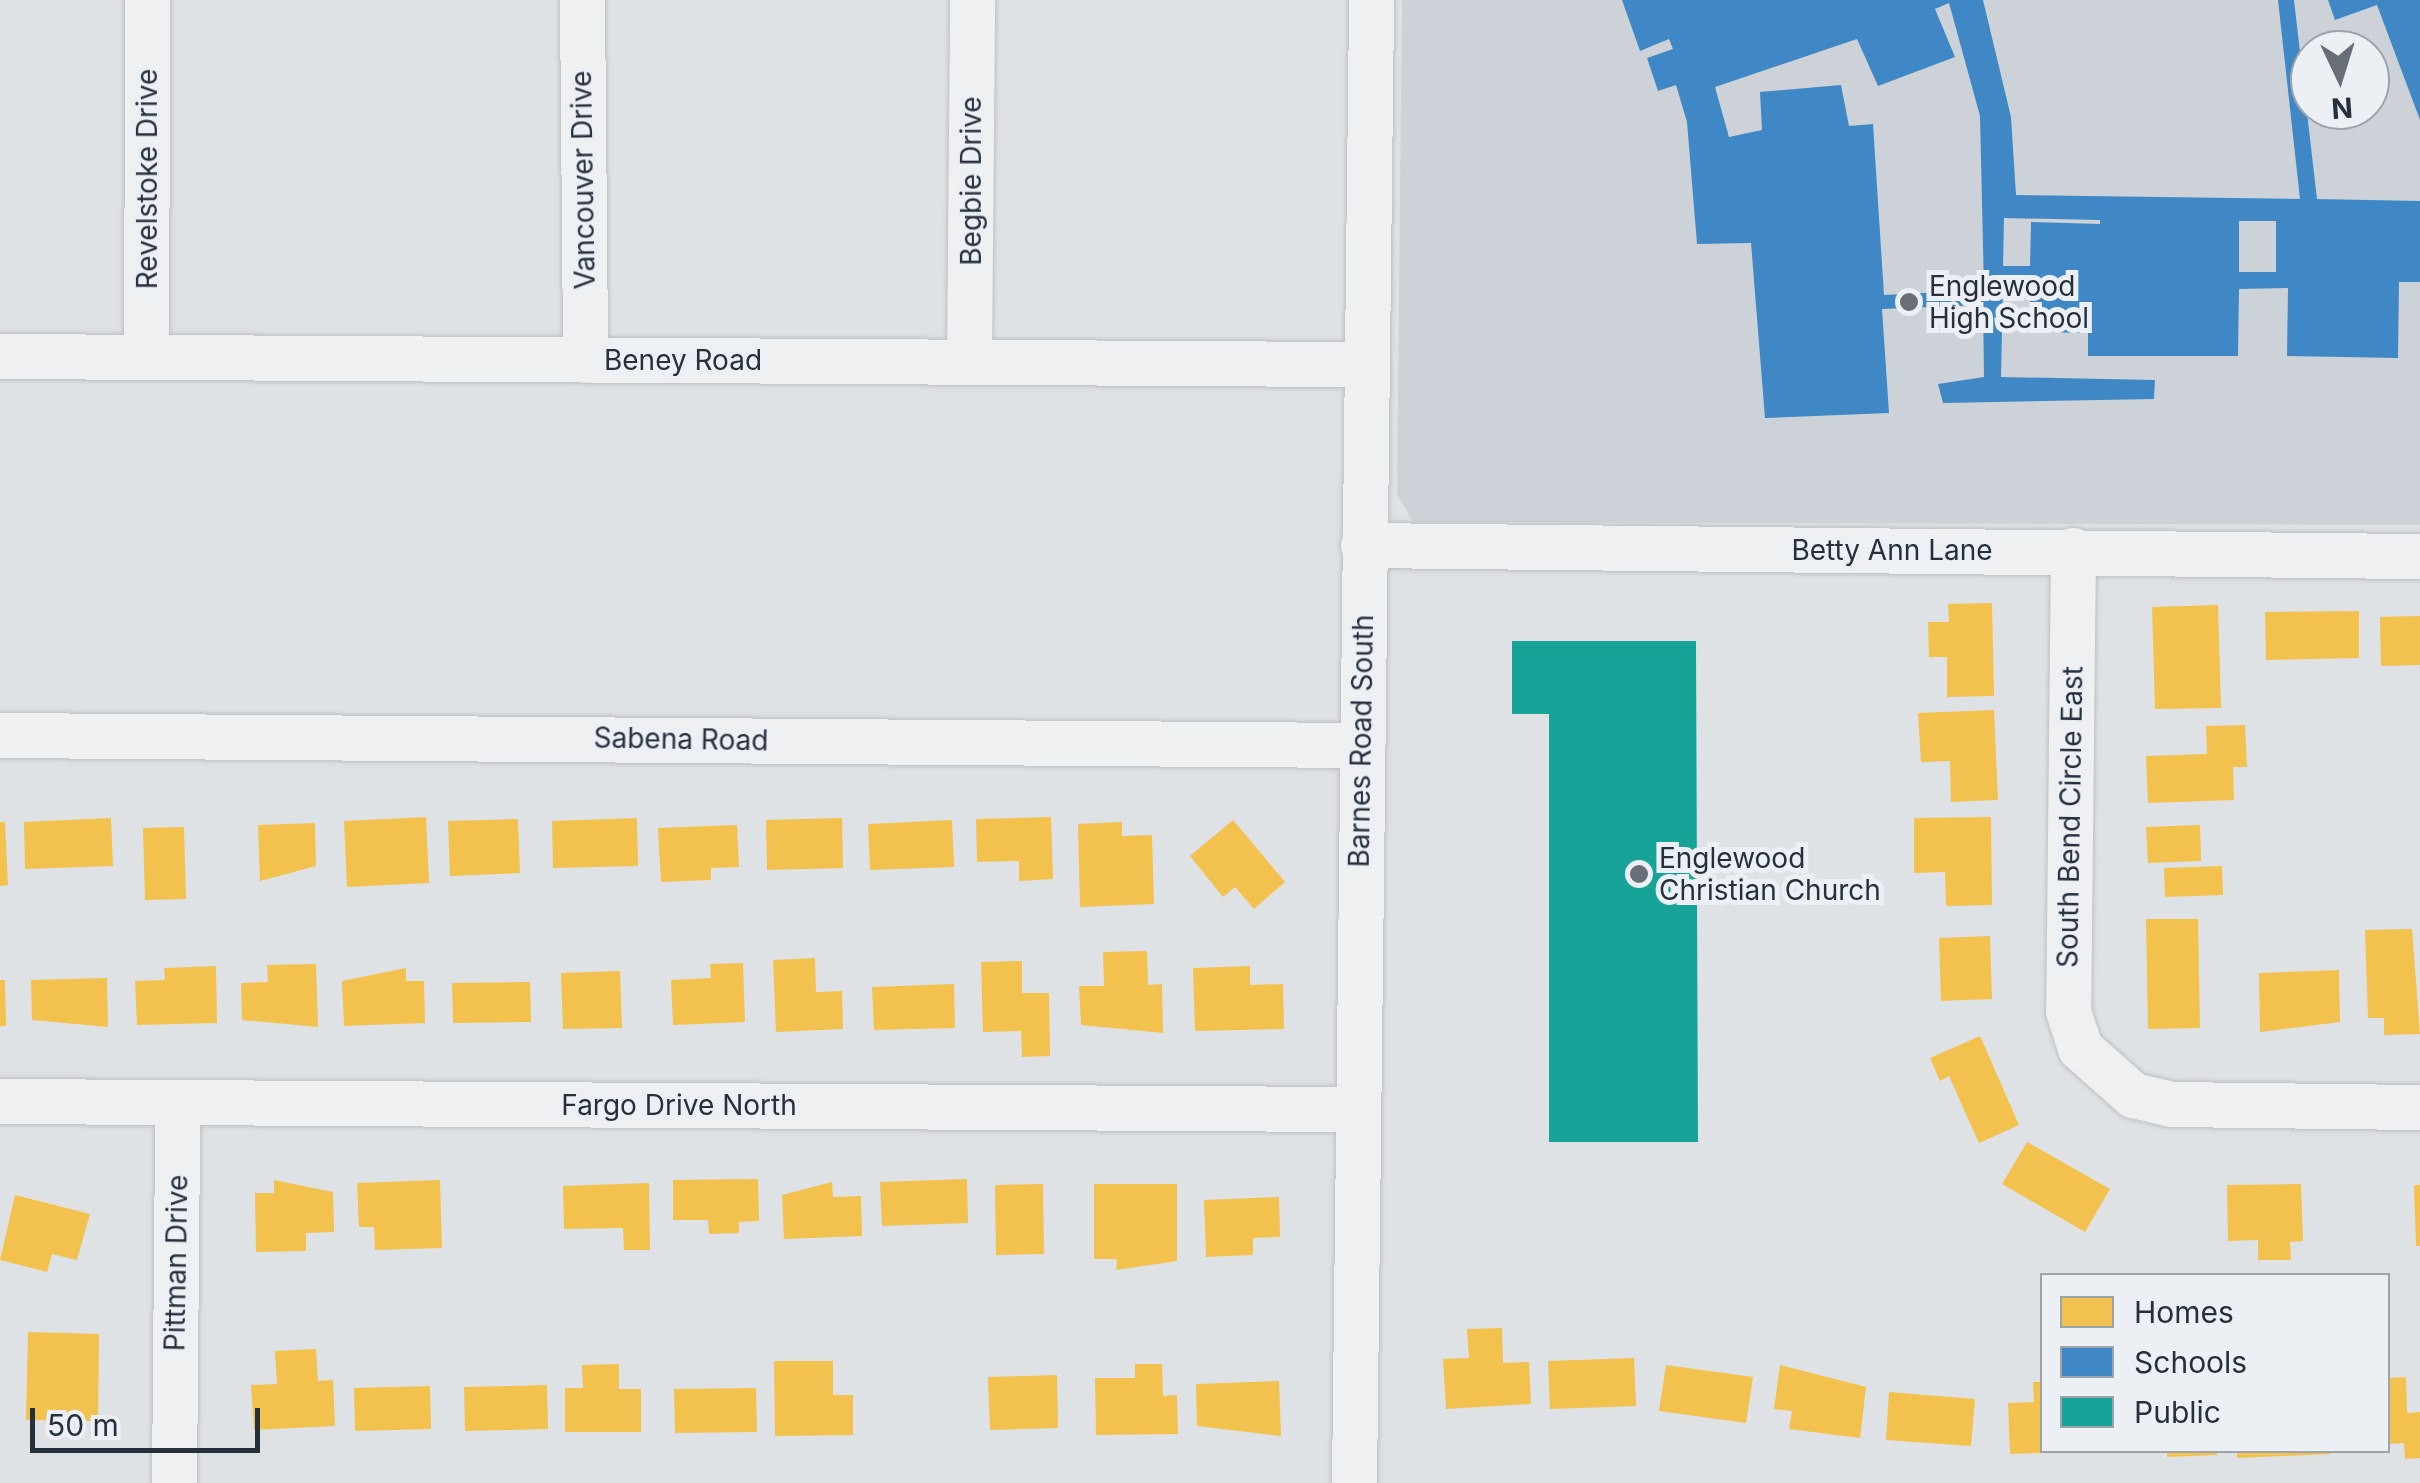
<!DOCTYPE html>
<html>
<head>
<meta charset="utf-8">
<style>
	body { margin:0 }
	#map { position:relative; width:2420px; height:1483px; overflow:hidden; background:#dfe2e5; font-family:Inter,sans-serif }
	div>[style] { position:absolute }
	.built>* { inset:0; background:#cdd2d8 }
	.homes>* { inset:0; background:#f2c14e }
	.schools>* { inset:0; background:#3f88c5 }
	.public>* { inset:0; background:#17a398 }
	.roads { filter:drop-shadow(0 0 2px #bdc0c3) drop-shadow(0 0 2px #bdc0c3) }
	.minor>* { height:45px; margin:-22.5px; padding:0 22.5px; transform-origin:22.5px; border-radius:22.5px; background:#eef0f1 }
	.dots>* { width:28px; height:28px; translate:-50% -50%; box-sizing:border-box; border:5px solid #ecf0f4; border-radius:50% }
	span { translate:-50% -50%; white-space:nowrap; text-align:center; line-height:1.15; -webkit-text-stroke:10px #ecf0f4; paint-order:stroke }
	.street-label { font-size:28px; color:#26303d }
	.poi-label { font-size:28px; color:#26303d }
	.left { translate:0 -50%; text-align:left }
	.legend { position:absolute; left:2040px; top:1273px; width:350px; height:180px; box-sizing:border-box; background:#ecf0f4; border:2px solid #9da3ab; margin:0; padding:12px 18px; list-style:none; font-size:30px; color:#26303d }
	.legend li { display:flex; align-items:center; gap:20px; height:50px }
	.legend b { width:50px; border:2px solid #9da3ab }
	.north { position:absolute; left:2290px; top:30px; width:100px; height:100px; box-sizing:border-box; background:#ecf0f4; border:2px solid #9da3ab; border-radius:50%; rotate:176deg; font-size:28px; font-weight:700; line-height:40px; text-align:center; color:#26303d }
	.north::after { content:''; display:block; margin:auto; width:35px; height:45px; background:#676e78; clip-path:polygon(50% 0,100% 100%,50% 72%,0 100%) }
	.scale { position:absolute; left:30px; top:1408px; width:230px; height:45px; box-sizing:border-box; border:5px solid #26303d; border-top:0; padding-left:12px; font-size:30px; line-height:35px; white-space:nowrap; color:#26303d; -webkit-text-stroke:8px #ecf0f4; paint-order:stroke }
</style>
</head>
<body>
<div id="map">
	<div class="built">
		<i style="clip-path:polygon(evenodd,1402px 0,2420px 0,2420px 525px,1413px 522px,1397px 494px,1402px 0,2310px 50px,2370px 50px,2370px 110px,2310px 110px,2310px 50px)"></i>
	</div>
	<div class="homes">
		<i style="clip-path:polygon(1992px 603px,1994px 696px,1947px 697px,1947px 657px,1929px 657px,1928px 622px,1949px 622px,1948px 604px)"></i>
		<i style="clip-path:polygon(2218px 605px,2221px 708px,2155px 709px,2152px 607px)"></i>
		<i style="clip-path:polygon(2359px 611px,2359px 658px,2266px 660px,2265px 612px)"></i>
		<i style="clip-path:polygon(2420px 616px,2420px 665px,2381px 666px,2380px 617px)"></i>
		<i style="clip-path:polygon(1994px 710px,1998px 800px,1951px 802px,1950px 761px,1921px 762px,1918px 713px)"></i>
		<i style="clip-path:polygon(2245px 725px,2247px 767px,2233px 767px,2234px 800px,2148px 803px,2146px 756px,2207px 754px,2206px 726px)"></i>
		<i style="clip-path:polygon(426px 817px,429px 883px,347px 887px,344px 821px)"></i>
		<i style="clip-path:polygon(1051px 817px,1053px 879px,1019px 881px,1019px 861px,977px 862px,976px 819px)"></i>
		<i style="clip-path:polygon(1991px 817px,1992px 905px,1946px 906px,1945px 872px,1914px 873px,1914px 818px)"></i>
		<i style="clip-path:polygon(111px 818px,113px 866px,25px 869px,24px 822px)"></i>
		<i style="clip-path:polygon(637px 818px,638px 866px,553px 868px,552px 821px)"></i>
		<i style="clip-path:polygon(842px 818px,843px 868px,767px 870px,766px 820px)"></i>
		<i style="clip-path:polygon(518px 819px,520px 873px,450px 876px,448px 821px)"></i>
		<i style="clip-path:polygon(952px 820px,954px 867px,870px 870px,868px 824px)"></i>
		<i style="clip-path:polygon(1233px 820px,1285px 882px,1254px 909px,1235px 887px,1223px 897px,1190px 856px)"></i>
		<i style="clip-path:polygon(0 822px,5px 822px,8px 885px,0 886px)"></i>
		<i style="clip-path:polygon(1122px 822px,1122px 836px,1152px 835px,1154px 904px,1080px 907px,1078px 824px)"></i>
		<i style="clip-path:polygon(315px 823px,316px 866px,260px 881px,258px 825px)"></i>
		<i style="clip-path:polygon(737px 825px,739px 867px,711px 868px,711px 880px,661px 882px,658px 828px)"></i>
		<i style="clip-path:polygon(2200px 825px,2201px 861px,2148px 863px,2146px 827px)"></i>
		<i style="clip-path:polygon(184px 827px,186px 899px,145px 900px,143px 828px)"></i>
		<i style="clip-path:polygon(2222px 866px,2223px 895px,2165px 897px,2164px 868px)"></i>
		<i style="clip-path:polygon(2146px 919px,2198px 919px,2200px 1028px,2148px 1029px)"></i>
		<i style="clip-path:polygon(2412px 929px,2420px 1034px,2384px 1035px,2384px 1018px,2368px 1018px,2365px 930px)"></i>
		<i style="clip-path:polygon(1990px 936px,1992px 999px,1941px 1001px,1939px 938px)"></i>
		<i style="clip-path:polygon(1147px 951px,1148px 985px,1162px 984px,1163px 1033px,1081px 1025px,1079px 986px,1104px 986px,1103px 952px)"></i>
		<i style="clip-path:polygon(815px 958px,816px 992px,842px 991px,843px 1029px,776px 1032px,773px 960px)"></i>
		<i style="clip-path:polygon(1022px 961px,1022px 993px,1049px 993px,1050px 1056px,1022px 1057px,1021px 1031px,983px 1032px,981px 962px)"></i>
		<i style="clip-path:polygon(743px 963px,745px 1022px,673px 1025px,671px 980px,711px 978px,710px 964px)"></i>
		<i style="clip-path:polygon(316px 964px,318px 1027px,242px 1020px,241px 983px,268px 982px,267px 965px)"></i>
		<i style="clip-path:polygon(216px 966px,217px 1023px,137px 1025px,135px 981px,165px 980px,164px 968px)"></i>
		<i style="clip-path:polygon(1250px 966px,1250px 985px,1283px 984px,1284px 1029px,1195px 1031px,1193px 968px)"></i>
		<i style="clip-path:polygon(406px 968px,406px 981px,424px 981px,425px 1023px,344px 1026px,342px 981px)"></i>
		<i style="clip-path:polygon(2339px 970px,2340px 1022px,2260px 1032px,2259px 973px)"></i>
		<i style="clip-path:polygon(620px 971px,622px 1028px,563px 1029px,561px 973px)"></i>
		<i style="clip-path:polygon(107px 978px,108px 1027px,32px 1020px,31px 980px)"></i>
		<i style="clip-path:polygon(0 980px,5px 980px,6px 1026px,0 1026px)"></i>
		<i style="clip-path:polygon(530px 982px,531px 1022px,453px 1023px,452px 983px)"></i>
		<i style="clip-path:polygon(954px 984px,955px 1028px,874px 1030px,872px 987px)"></i>
		<i style="clip-path:polygon(1980px 1036px,2019px 1125px,1979px 1143px,1949px 1076px,1940px 1081px,1930px 1058px)"></i>
		<i style="clip-path:polygon(2027px 1142px,2110px 1189px,2085px 1232px,2002px 1184px)"></i>
		<i style="clip-path:polygon(758px 1179px,759px 1221px,739px 1222px,739px 1233px,709px 1234px,708px 1220px,673px 1220px,673px 1180px)"></i>
		<i style="clip-path:polygon(967px 1179px,968px 1223px,882px 1226px,880px 1182px)"></i>
		<i style="clip-path:polygon(274px 1180px,333px 1192px,334px 1232px,306px 1233px,306px 1251px,256px 1252px,255px 1193px,274px 1193px)"></i>
		<i style="clip-path:polygon(440px 1180px,442px 1248px,375px 1250px,374px 1227px,359px 1227px,357px 1183px)"></i>
		<i style="clip-path:polygon(832px 1182px,833px 1197px,861px 1196px,862px 1236px,784px 1239px,782px 1195px)"></i>
		<i style="clip-path:polygon(649px 1183px,650px 1250px,624px 1250px,623px 1228px,564px 1229px,563px 1186px)"></i>
		<i style="clip-path:polygon(1043px 1184px,1044px 1254px,996px 1255px,995px 1185px)"></i>
		<i style="clip-path:polygon(1094px 1184px,1177px 1184px,1177px 1261px,1116px 1270px,1117px 1259px,1094px 1259px)"></i>
		<i style="clip-path:polygon(2301px 1184px,2303px 1241px,2290px 1242px,2291px 1260px,2258px 1260px,2258px 1240px,2228px 1241px,2227px 1185px)"></i>
		<i style="clip-path:polygon(2414px 1185px,2420px 1185px,2420px 1246px,2416px 1246px)"></i>
		<i style="clip-path:polygon(15px 1195px,90px 1214px,77px 1260px,52px 1254px,47px 1272px,0 1260px)"></i>
		<i style="clip-path:polygon(1279px 1197px,1280px 1237px,1253px 1238px,1253px 1255px,1206px 1257px,1204px 1200px)"></i>
		<i style="clip-path:polygon(1502px 1328px,1503px 1363px,1529px 1362px,1531px 1404px,1446px 1409px,1443px 1359px,1469px 1358px,1467px 1329px)"></i>
		<i style="clip-path:polygon(28px 1332px,99px 1334px,98px 1421px,26px 1420px)"></i>
		<i style="clip-path:polygon(316px 1349px,318px 1381px,333px 1380px,335px 1426px,254px 1430px,251px 1385px,277px 1384px,275px 1351px)"></i>
		<i style="clip-path:polygon(1634px 1358px,1636px 1406px,1550px 1409px,1548px 1361px)"></i>
		<i style="clip-path:polygon(774px 1361px,833px 1361px,833px 1395px,853px 1395px,853px 1435px,775px 1436px)"></i>
		<i style="clip-path:polygon(619px 1364px,619px 1389px,641px 1389px,641px 1432px,565px 1432px,565px 1388px,583px 1388px,582px 1365px)"></i>
		<i style="clip-path:polygon(1135px 1364px,1162px 1364px,1163px 1396px,1177px 1395px,1178px 1434px,1096px 1435px,1095px 1378px,1135px 1378px)"></i>
		<i style="clip-path:polygon(1666px 1365px,1753px 1377px,1746px 1423px,1659px 1411px)"></i>
		<i style="clip-path:polygon(1780px 1365px,1866px 1387px,1860px 1438px,1789px 1429px,1792px 1411px,1774px 1409px)"></i>
		<i style="clip-path:polygon(1057px 1375px,1058px 1428px,990px 1430px,988px 1377px)"></i>
		<i style="clip-path:polygon(2406px 1377px,2407px 1413px,2420px 1412px,2420px 1458px,2405px 1459px,2404px 1443px,2388px 1444px,2388px 1378px)"></i>
		<i style="clip-path:polygon(1279px 1381px,1281px 1436px,1197px 1426px,1196px 1384px)"></i>
		<i style="clip-path:polygon(2033px 1382px,2042px 1382px,2042px 1453px,2010px 1454px,2008px 1403px,2034px 1402px)"></i>
		<i style="clip-path:polygon(547px 1385px,548px 1429px,465px 1431px,464px 1387px)"></i>
		<i style="clip-path:polygon(430px 1386px,431px 1429px,355px 1431px,354px 1388px)"></i>
		<i style="clip-path:polygon(756px 1388px,757px 1432px,675px 1433px,674px 1389px)"></i>
		<i style="clip-path:polygon(1889px 1392px,1975px 1399px,1971px 1446px,1886px 1440px)"></i>
		<i style="clip-path:polygon(2167px 1450px,2216px 1450px,2217px 1455px,2167px 1457px)"></i>
		<i style="clip-path:polygon(2237px 1450px,2331px 1450px,2331px 1454px,2237px 1458px)"></i>
	</div>
	<div class="schools">
		<i style="clip-path:polygon(evenodd,1622px 0,1983px 0,2011px 117px,2016px 195px,2300px 199px,2278px 0,2294px 0,2317px 199px,2420px 201px,2420px 282px,2399px 282px,2398px 358px,2287px 356px,2288px 288px,2239px 289px,2238px 356px,2088px 356px,2088px 333px,2030px 332px,2030px 284px,2003px 284px,2001px 377px,2155px 380px,2154px 399px,1943px 403px,1938px 384px,1984px 377px,1983px 305px,1882px 309px,1889px 413px,1765px 418px,1751px 243px,1697px 244px,1687px 122px,1676px 85px,1658px 91px,1647px 58px,1673px 49px,1669px 39px,1640px 51px,1622px 0,1949px 3px,1980px 116px,1984px 290px,1884px 295px,1873px 124px,1849px 126px,1841px 85px,1760px 92px,1762px 130px,1729px 137px,1715px 87px,1857px 39px,1878px 86px,1955px 57px,1935px 9px,1949px 3px,1622px 0,2004px 218px,2100px 220px,2100px 224px,2031px 222px,2030px 266px,2003px 266px,2004px 218px,1622px 0,2239px 221px,2276px 221px,2276px 272px,2239px 272px,2239px 221px)"></i>
		<i style="clip-path:polygon(2328px 0,2420px 0,2420px 120px,2377px 5px,2335px 20px)"></i>
	</div>
	<div class="public">
		<i style="clip-path:polygon(1512px 641px,1696px 641px,1698px 1142px,1549px 1142px,1549px 714px,1512px 714px)"></i>
	</div>
	<div class="roads">
		<div class="minor">
			<i style="left:582px;top:0;width:360px;rotate:89.5deg"></i>
			<i style="left:0;top:356px;width:1367px;rotate:0.34deg"></i>
			<i style="left:146px;top:357px;width:357px;rotate:-89.8deg"></i>
			<i style="left:969px;top:361px;width:361px;rotate:-89.5deg"></i>
			<i style="left:1363px;top:545px;width:1057px;rotate:0.6deg"></i>
			<i style="left:2073px;top:550px;width:461px;rotate:90.6deg"></i>
			<i style="left:2068px;top:1011px;width:39px;rotate:72deg"></i>
			<i style="left:2080px;top:1048px;width:71px;rotate:41.6deg"></i>
			<i style="left:2133px;top:1095px;width:39px;rotate:13deg"></i>
			<i style="left:2171px;top:1104px;width:249px;rotate:0.7deg"></i>
			<i style="left:0;top:735px;width:1361px;rotate:0.42deg"></i>
			<i style="left:0;top:1101px;width:1357px;rotate:0.34deg"></i>
			<i style="left:174px;top:1483px;width:381px;rotate:-89.5deg"></i>
			<i style="left:1354px;top:1483px;width:1483px;rotate:-89.34deg"></i>
		</div>
	</div>
	<div class="dots">
		<i style="left:1909px;top:302px;background:#676e78"></i>
		<i style="left:1639px;top:874px;background:#676e78"></i>
	</div>
	<div class="street-label">
		<span style="left:147px;top:179px;rotate:-90deg">Revelstoke Drive</span>
		<span style="left:583px;top:180px;rotate:-91deg">Vancouver Drive</span>
		<span style="left:971px;top:181px;rotate:-90deg">Begbie Drive</span>
		<span style="left:683px;top:360px">Beney Road</span>
		<span style="left:1892px;top:550px">Betty Ann Lane</span>
		<span style="left:681px;top:739px;rotate:1deg">Sabena Road</span>
		<span style="left:1361px;top:741px;rotate:-89deg">Barnes Road South</span>
		<span style="left:2070px;top:817px;rotate:-89deg">South Bend Circle East</span>
		<span style="left:679px;top:1105px">Fargo Drive North</span>
		<span style="left:176px;top:1263px;rotate:-89deg">Pittman Drive</span>
	</div>
	<div class="poi-label">
		<span class="left" style="left:1929px;top:302px">Englewood<br>High School</span>
		<span class="left" style="left:1659px;top:874px">Englewood<br>Christian Church</span>
	</div>
	<ul class="legend">
	<li><b style="height:28px;background:#f2c14e"></b>Homes</li>
	<li><b style="height:28px;background:#3f88c5"></b>Schools</li>
	<li><b style="height:28px;background:#17a398"></b>Public</li>
	</ul>
	<div class="north">N</div>
	<div class="scale">50 m</div>
</div>
</body>
</html>
